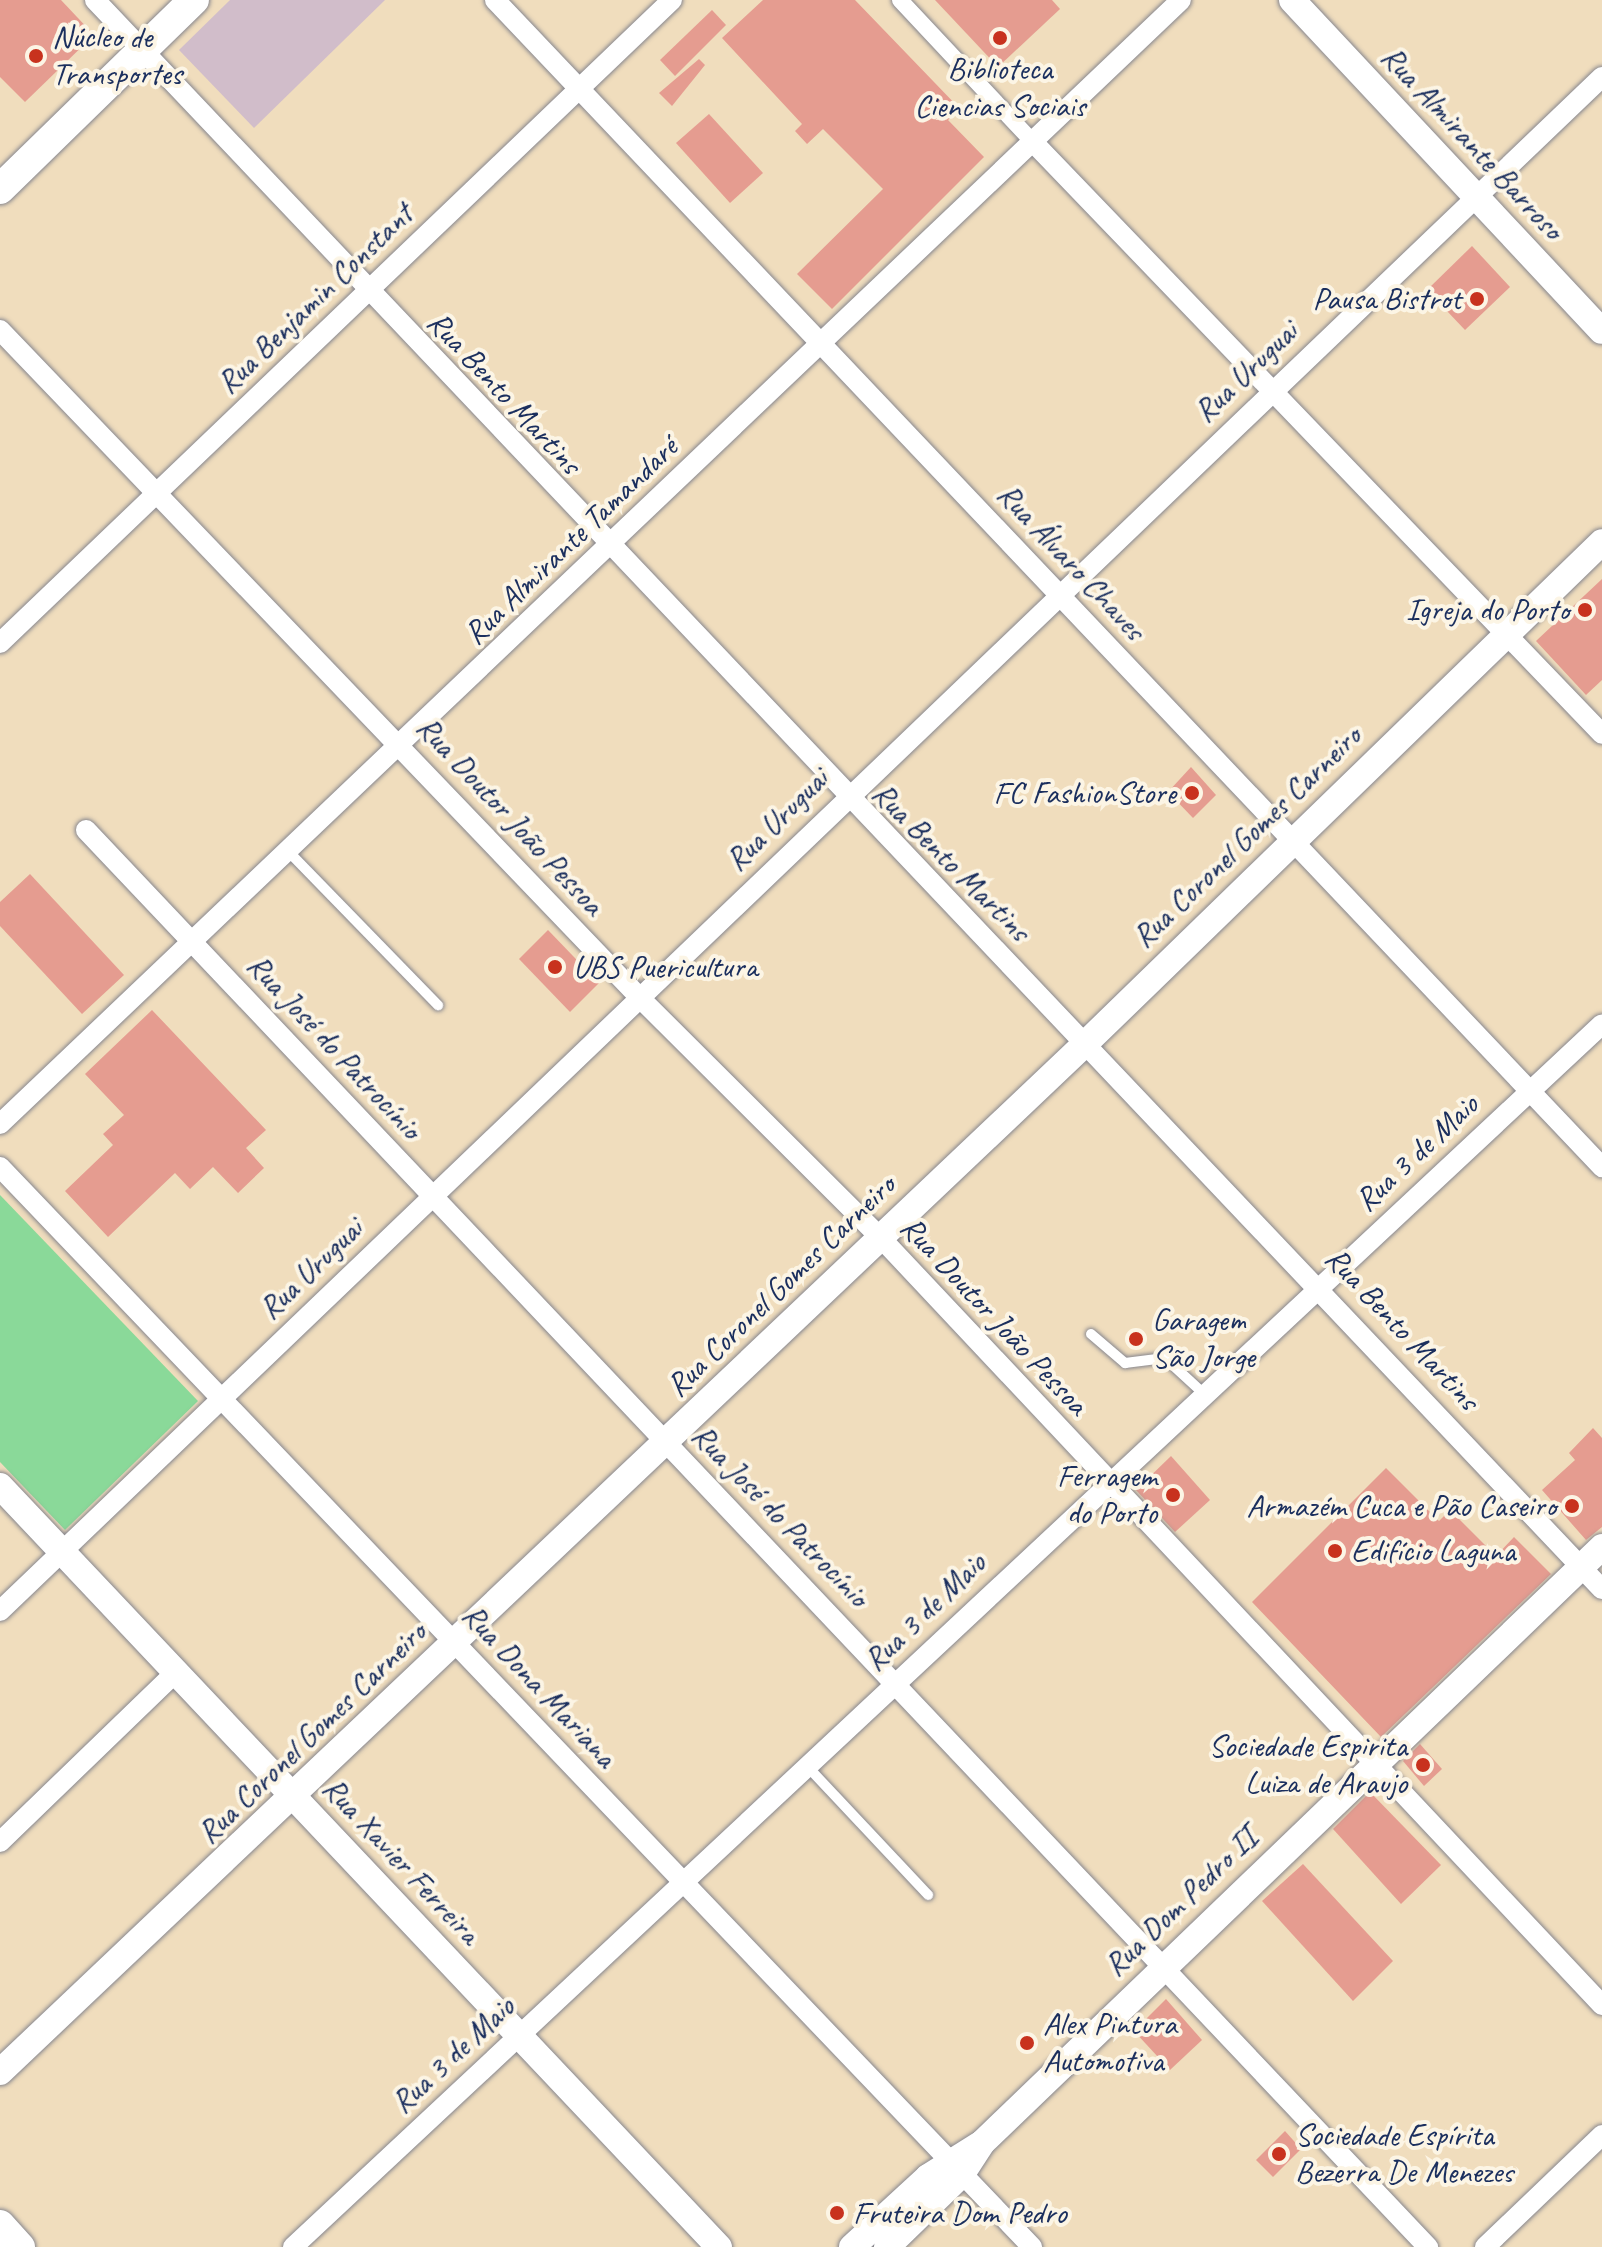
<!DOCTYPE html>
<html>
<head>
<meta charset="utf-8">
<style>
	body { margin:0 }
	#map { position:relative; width:1602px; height:2247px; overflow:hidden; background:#f0ddbd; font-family:Caveat,sans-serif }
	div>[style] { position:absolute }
	.industrial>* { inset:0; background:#d1bdca }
	.green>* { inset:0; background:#8ad999 }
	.building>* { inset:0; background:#e59c90 }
	.roads { filter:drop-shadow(0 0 2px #86868e) drop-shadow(0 0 2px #86868e) }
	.service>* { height:10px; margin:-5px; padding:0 5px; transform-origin:5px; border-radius:5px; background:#fff }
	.pedestrian>* { height:16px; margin:-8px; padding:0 8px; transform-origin:8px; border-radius:8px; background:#fff }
	.minor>* { height:20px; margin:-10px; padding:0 10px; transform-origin:10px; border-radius:10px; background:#fff }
	.tertiary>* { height:26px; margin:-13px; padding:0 13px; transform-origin:13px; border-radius:13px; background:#fff }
	.secondary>* { height:30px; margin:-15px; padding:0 15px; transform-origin:15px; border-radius:15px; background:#fff }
	.dots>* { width:22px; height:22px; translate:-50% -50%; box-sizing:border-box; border:4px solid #fcf5e5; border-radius:50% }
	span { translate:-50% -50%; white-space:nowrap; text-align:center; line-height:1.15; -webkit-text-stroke:8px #fcf5e5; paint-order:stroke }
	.poi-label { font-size:32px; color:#1b2f5e }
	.left { translate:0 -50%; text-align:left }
	.right { translate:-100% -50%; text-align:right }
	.street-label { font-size:32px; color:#1b2f5e }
</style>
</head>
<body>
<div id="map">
	<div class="industrial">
		<i style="clip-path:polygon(230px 0,385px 0,254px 128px,179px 50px)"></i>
	</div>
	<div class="green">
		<i style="clip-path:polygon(0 1195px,198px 1401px,65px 1530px,0 1462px)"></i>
	</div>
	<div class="building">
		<i style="clip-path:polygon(0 0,61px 0,94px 35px,25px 102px,0 77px)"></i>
		<i style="clip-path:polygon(763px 0,855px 0,960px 109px,948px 120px,984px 157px,832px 309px,797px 274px,883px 189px,823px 129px,807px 144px,795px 131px,802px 124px,722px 38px)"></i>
		<i style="clip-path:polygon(935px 0,1052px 0,1060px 9px,998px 67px)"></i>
		<i style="clip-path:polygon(712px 10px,726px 25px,675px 76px,660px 60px)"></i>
		<i style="clip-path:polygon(699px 59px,705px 65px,672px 106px,659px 93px)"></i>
		<i style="clip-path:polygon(709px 114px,763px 173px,730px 203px,676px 143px)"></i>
		<i style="clip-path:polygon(1472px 246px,1510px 287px,1465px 330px,1427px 290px)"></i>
		<i style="clip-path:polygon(1602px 579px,1602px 680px,1586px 695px,1536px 641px)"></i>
		<i style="clip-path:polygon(1191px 767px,1216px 795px,1193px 818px,1168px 792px)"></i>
		<i style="clip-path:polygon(30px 874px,124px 975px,82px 1014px,0 926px,0 902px)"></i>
		<i style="clip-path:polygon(548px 930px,599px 983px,570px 1012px,519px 959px)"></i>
		<i style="clip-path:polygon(152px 1010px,266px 1130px,246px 1148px,264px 1168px,238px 1193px,213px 1167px,190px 1189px,175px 1173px,108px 1237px,65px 1191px,113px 1145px,103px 1134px,124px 1115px,85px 1074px)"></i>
		<i style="clip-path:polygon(1593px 1428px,1602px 1438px,1602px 1527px,1586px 1540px,1542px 1490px,1575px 1460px,1569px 1453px)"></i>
		<i style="clip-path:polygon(1171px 1456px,1210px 1500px,1175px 1532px,1136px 1490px)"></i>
		<i style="clip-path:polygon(1386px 1468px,1439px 1521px,1450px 1510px,1496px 1556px,1514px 1537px,1551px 1574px,1381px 1737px,1252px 1602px)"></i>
		<i style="clip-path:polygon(1420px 1744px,1442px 1769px,1424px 1786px,1403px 1761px)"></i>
		<i style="clip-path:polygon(1370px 1792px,1441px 1865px,1401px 1904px,1333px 1829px)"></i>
		<i style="clip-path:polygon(1303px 1864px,1393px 1961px,1353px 2001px,1262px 1901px)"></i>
		<i style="clip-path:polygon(1166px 1999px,1202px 2040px,1170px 2070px,1134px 2031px)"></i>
		<i style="clip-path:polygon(1285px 2131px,1301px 2149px,1273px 2177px,1256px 2160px)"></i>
	</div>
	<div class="roads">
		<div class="service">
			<i style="left:289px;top:852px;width:214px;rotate:45.8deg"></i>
			<i style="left:1091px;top:1334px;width:45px;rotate:40.5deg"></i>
			<i style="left:1125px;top:1363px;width:40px;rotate:-7.1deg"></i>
			<i style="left:1165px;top:1358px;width:50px;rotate:42.6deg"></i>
			<i style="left:807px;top:1766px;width:177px;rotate:46.8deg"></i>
		</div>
		<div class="pedestrian">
			<i style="left:900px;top:0;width:195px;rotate:46.9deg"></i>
		</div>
		<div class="minor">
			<i style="left:95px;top:0;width:2190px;rotate:46.52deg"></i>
			<i style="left:495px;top:0;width:1609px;rotate:46.51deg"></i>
			<i style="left:1033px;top:142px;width:821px;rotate:46.13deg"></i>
			<i style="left:0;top:330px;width:927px;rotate:46.22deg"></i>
			<i style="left:641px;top:999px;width:337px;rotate:44.9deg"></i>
			<i style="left:880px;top:1237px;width:1054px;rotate:46.77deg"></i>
			<i style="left:0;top:643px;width:930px;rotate:-43.74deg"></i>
			<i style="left:86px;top:830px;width:1952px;rotate:46.56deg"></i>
			<i style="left:0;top:1124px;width:1630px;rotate:-43.58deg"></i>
			<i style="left:0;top:1167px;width:1494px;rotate:46.3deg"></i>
			<i style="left:0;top:1611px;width:2218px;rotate:-43.76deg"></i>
			<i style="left:0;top:1842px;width:245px;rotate:-44deg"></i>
			<i style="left:293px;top:2247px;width:1791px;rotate:-43.05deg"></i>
			<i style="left:1485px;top:2247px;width:162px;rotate:-43.7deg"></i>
		</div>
		<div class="tertiary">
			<i style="left:1292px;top:0;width:453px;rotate:46.9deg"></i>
			<i style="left:0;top:1486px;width:1047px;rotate:46.63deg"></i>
			<i style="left:0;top:2072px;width:1499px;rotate:-43.46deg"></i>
			<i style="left:1088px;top:1041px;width:716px;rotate:-44.15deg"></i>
			<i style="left:852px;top:2247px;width:103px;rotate:-42.6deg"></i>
			<i style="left:928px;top:2177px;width:60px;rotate:-32.1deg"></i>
			<i style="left:887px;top:2247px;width:105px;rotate:-44.2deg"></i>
			<i style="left:962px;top:2174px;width:37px;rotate:-57deg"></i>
			<i style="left:982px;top:2143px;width:860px;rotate:-43.87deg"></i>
		</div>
		<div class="secondary">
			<i style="left:0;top:189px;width:271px;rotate:-44.3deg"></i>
			<i style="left:0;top:2225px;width:30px;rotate:48deg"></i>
		</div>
	</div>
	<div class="dots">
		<i style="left:1000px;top:38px;background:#c8321e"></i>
		<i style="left:36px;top:56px;background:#c8321e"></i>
		<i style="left:1477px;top:299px;background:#c8321e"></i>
		<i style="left:1585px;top:610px;background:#c8321e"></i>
		<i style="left:1192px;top:793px;background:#c8321e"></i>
		<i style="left:555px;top:967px;background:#c8321e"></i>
		<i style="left:1136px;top:1339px;background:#c8321e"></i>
		<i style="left:1173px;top:1495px;background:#c8321e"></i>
		<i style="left:1572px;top:1506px;background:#c8321e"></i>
		<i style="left:1335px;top:1551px;background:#c8321e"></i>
		<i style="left:1423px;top:1765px;background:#c8321e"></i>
		<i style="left:1027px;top:2043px;background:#c8321e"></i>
		<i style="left:1279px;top:2154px;background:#c8321e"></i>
		<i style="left:837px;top:2213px;background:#c8321e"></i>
	</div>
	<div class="poi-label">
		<span class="left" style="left:52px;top:56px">Núcleo de<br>Transportes</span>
		<span style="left:1000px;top:88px">Biblioteca<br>Ciencias Sociais</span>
		<span class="right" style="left:1461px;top:299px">Pausa Bistrot</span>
		<span class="right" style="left:1569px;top:610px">Igreja do Porto</span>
		<span class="right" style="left:1176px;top:793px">FC FashionStore</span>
		<span class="left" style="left:573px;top:967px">UBS Puericultura</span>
		<span class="left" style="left:1152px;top:1339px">Garagem<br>São Jorge</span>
		<span class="right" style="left:1157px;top:1495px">Ferragem<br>do Porto</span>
		<span class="right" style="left:1556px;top:1506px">Armazém Cuca e Pão Caseiro</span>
		<span class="left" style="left:1351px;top:1551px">Edifício Laguna</span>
		<span class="right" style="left:1407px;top:1765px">Sociedade Espirita<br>Luiza de Araujo</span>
		<span class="left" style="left:1043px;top:2043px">Alex Pintura<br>Automotiva</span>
		<span class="left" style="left:1295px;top:2154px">Sociedade Espírita<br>Bezerra De Menezes</span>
		<span class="left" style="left:853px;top:2213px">Fruteira Dom Pedro</span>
	</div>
	<div class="street-label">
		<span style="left:1472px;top:143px;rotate:47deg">Rua Almirante Barroso</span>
		<span style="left:315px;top:299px;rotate:-44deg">Rua Benjamin Constant</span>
		<span style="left:1246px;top:372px;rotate:-44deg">Rua Uruguai</span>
		<span style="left:504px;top:393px;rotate:47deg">Rua Bento Martins</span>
		<span style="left:571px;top:541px;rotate:-44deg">Rua Almirante Tamandaré</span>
		<span style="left:1071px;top:562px;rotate:47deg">Rua Álvaro Chaves</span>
		<span style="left:510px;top:816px;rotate:47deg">Rua Doutor João Pessoa</span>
		<span style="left:777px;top:820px;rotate:-45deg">Rua Uruguai</span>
		<span style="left:1247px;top:837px;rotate:-44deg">Rua Coronel Gomes Carneiro</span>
		<span style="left:951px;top:862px;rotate:45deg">Rua Bento Martins</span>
		<span style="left:334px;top:1047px;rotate:47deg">Rua José do Patrocínio</span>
		<span style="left:1417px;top:1153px;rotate:-43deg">Rua 3 de Maio</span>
		<span style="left:311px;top:1269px;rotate:-44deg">Rua Uruguai</span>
		<span style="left:781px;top:1286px;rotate:-44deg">Rua Coronel Gomes Carneiro</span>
		<span style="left:994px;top:1316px;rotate:47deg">Rua Doutor João Pessoa</span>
		<span style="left:1402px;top:1329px;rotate:47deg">Rua Bento Martins</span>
		<span style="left:780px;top:1516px;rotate:46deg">Rua José do Patrocínio</span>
		<span style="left:925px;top:1612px;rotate:-44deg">Rua 3 de Maio</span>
		<span style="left:539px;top:1686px;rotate:47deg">Rua Dona Mariana</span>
		<span style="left:312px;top:1733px;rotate:-44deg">Rua Coronel Gomes Carneiro</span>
		<span style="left:401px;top:1861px;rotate:47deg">Rua Xavier Ferreira</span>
		<span style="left:1181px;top:1902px;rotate:-44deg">Rua Dom Pedro II</span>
		<span style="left:453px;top:2055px;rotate:-43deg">Rua 3 de Maio</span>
	</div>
</div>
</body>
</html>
